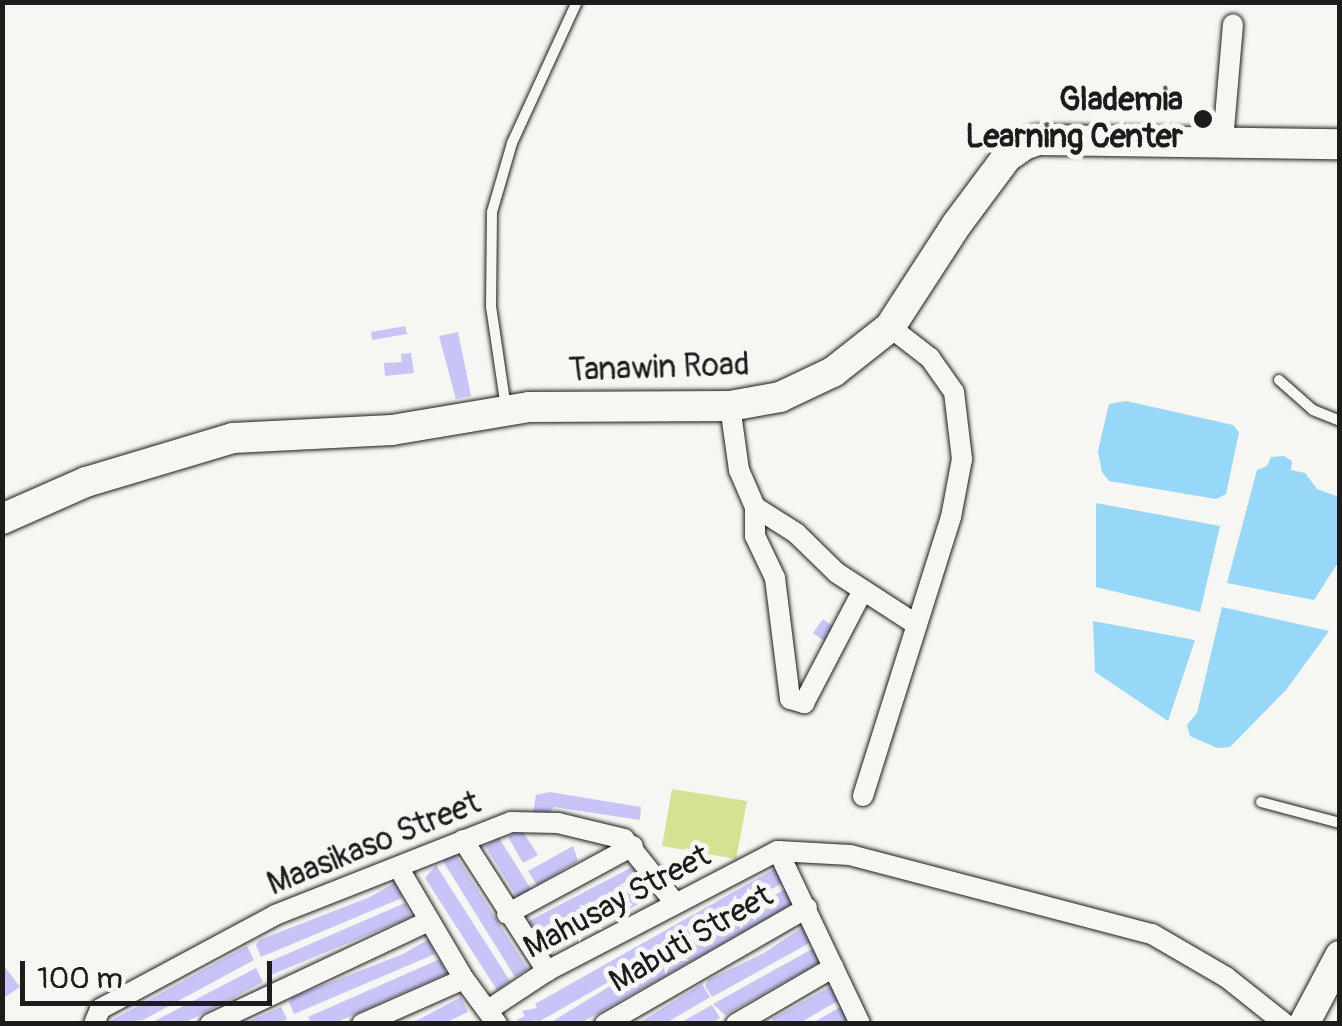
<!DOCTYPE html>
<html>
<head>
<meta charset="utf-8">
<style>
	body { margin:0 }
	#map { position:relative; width:1342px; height:1026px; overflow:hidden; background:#f6f6f2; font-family:Pangolin,sans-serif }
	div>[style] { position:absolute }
	.green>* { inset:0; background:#d5e294 }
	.water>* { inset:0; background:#97d8f9 }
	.building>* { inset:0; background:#c8c4f7 }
	.roads { filter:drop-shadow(0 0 2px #1c1c1c) drop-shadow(0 0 2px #1c1c1c) }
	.lane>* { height:10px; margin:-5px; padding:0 5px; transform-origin:5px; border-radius:5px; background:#f6f6f2 }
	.street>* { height:20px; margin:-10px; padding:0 10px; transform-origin:10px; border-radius:10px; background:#f6f6f2 }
	.secondary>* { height:30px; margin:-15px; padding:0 15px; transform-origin:15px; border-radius:15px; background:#f6f6f2 }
	.dots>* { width:28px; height:28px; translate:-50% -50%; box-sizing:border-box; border:5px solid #f6f6f2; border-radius:50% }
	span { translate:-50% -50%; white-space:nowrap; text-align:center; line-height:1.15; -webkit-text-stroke:10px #f6f6f2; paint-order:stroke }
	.poi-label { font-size:32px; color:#1c1c1c; font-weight:700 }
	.right { translate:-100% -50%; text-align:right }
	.street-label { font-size:32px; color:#1c1c1c }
	.frame { position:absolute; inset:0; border:5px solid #1c1c1c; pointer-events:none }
	.scale { position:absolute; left:20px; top:961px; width:252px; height:45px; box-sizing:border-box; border:5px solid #1c1c1c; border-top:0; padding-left:12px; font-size:30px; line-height:35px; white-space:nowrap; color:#1c1c1c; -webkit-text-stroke:8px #f6f6f2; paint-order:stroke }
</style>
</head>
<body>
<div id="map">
	<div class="green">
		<i style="clip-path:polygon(672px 789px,747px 801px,736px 859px,662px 846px)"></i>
	</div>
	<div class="water">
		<i style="clip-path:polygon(1126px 401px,1233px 425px,1239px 432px,1226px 494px,1216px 499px,1109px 481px,1102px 472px,1098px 451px,1109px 404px)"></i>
		<i style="clip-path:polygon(1284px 456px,1292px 461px,1291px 470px,1305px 473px,1317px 489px,1339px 497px,1339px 561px,1314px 600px,1227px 583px,1257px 470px,1267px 466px,1271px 457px)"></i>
		<i style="clip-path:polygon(1096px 503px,1220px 526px,1200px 612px,1096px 587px)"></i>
		<i style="clip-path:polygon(1222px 607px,1329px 631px,1286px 690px,1230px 747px,1217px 748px,1190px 736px,1187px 725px,1197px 713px)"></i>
		<i style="clip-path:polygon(1093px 621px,1195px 640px,1168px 721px,1095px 672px)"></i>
	</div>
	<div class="building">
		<i style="clip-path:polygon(405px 326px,407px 334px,372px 340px,371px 332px)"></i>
		<i style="clip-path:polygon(458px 332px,471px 396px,456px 399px,439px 336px)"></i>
		<i style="clip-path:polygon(411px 353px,414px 373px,385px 376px,384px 363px,402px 362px,401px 354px)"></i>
		<i style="clip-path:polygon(823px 619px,840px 632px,830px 645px,813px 633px)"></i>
		<i style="clip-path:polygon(550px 792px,641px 807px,640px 820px,554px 807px,548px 815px,533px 813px,536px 795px)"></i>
		<i style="clip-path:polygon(521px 829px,538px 855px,523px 863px,508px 837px)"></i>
		<i style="clip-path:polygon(499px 838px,531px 889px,517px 897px,485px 846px)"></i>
		<i style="clip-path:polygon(573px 846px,578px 861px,537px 885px,528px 871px)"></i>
		<i style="clip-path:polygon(455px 854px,528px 969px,515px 977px,443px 861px)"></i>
		<i style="clip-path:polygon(638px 859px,647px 874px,536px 936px,527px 922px,632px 867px)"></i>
		<i style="clip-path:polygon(436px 865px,510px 981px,497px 990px,425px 878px)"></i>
		<i style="clip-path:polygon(776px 868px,784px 882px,540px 1021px,533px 1020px,535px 1024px,516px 1020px,525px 1016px,522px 1011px,537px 1008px,535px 1004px)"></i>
		<i style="clip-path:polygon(648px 881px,656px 894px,546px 956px,538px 943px)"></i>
		<i style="clip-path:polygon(396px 882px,402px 898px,261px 957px,256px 945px,259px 940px,370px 897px)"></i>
		<i style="clip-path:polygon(787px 888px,795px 902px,782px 910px,579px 1024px,548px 1024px,656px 958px,658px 961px)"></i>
		<i style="clip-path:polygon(405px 903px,411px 917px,271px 975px,266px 963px)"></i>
		<i style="clip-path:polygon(804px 926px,813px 941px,712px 997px,705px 986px,708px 980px,764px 953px)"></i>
		<i style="clip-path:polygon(429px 939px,435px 954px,294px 1014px,289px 1002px,293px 997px,403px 954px)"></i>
		<i style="clip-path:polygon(247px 946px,254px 960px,143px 1020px,105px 1024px)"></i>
		<i style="clip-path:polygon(814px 948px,821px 961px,808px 969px,725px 1015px,713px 1004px)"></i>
		<i style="clip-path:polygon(440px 959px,446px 974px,384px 1001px,333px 1024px,311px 1024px,308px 1017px)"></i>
		<i style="clip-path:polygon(2px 963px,20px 987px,2px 999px)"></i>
		<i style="clip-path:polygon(256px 968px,263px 982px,231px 999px,184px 1023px,149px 1024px)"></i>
		<i style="clip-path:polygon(702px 984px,710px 997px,702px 1002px,664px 1024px,637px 1024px)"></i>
		<i style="clip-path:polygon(833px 985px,841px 999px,798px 1024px,775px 1024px,772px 1019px)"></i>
		<i style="clip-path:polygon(461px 997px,468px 1012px,443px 1024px,401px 1024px,418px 1020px)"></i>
		<i style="clip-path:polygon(712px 1005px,720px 1018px,712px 1023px,678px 1024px)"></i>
		<i style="clip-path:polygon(842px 1006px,850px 1020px,844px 1024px,811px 1024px)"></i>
		<i style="clip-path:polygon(281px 1007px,287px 1019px,278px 1024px,243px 1024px)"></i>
	</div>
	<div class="roads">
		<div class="lane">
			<i style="left:1279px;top:380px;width:45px;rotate:41.4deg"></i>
			<i style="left:1313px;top:410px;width:29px;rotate:22deg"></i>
			<i style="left:506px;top:408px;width:102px;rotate:-98.4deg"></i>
			<i style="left:491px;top:307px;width:95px;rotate:-89.4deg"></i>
			<i style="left:492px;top:212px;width:72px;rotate:-73.8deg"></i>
			<i style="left:512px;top:143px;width:155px;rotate:-65.3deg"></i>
			<i style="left:1261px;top:802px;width:82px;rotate:14.9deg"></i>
		</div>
		<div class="street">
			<i style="left:1223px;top:141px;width:117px;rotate:-85.1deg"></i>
			<i style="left:730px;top:406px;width:65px;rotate:82deg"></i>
			<i style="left:739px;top:470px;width:40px;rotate:66.6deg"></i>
			<i style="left:755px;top:507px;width:29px;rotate:90deg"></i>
			<i style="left:755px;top:536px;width:47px;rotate:64.5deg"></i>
			<i style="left:775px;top:578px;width:122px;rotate:82.9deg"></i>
			<i style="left:790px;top:699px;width:15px;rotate:16deg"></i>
			<i style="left:804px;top:703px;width:127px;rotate:-62.4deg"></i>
			<i style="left:755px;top:507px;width:49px;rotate:32.4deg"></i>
			<i style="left:796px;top:533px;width:57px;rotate:44.3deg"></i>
			<i style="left:837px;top:573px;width:95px;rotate:33deg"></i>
			<i style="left:863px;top:796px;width:293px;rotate:-72.5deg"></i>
			<i style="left:951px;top:517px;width:59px;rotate:-79.3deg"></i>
			<i style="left:962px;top:459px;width:67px;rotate:-96.8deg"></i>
			<i style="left:954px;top:392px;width:42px;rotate:-125.2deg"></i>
			<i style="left:930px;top:358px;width:51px;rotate:-142.2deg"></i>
			<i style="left:463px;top:840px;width:156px;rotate:57.3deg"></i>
			<i style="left:778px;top:851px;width:72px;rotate:3.2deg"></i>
			<i style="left:850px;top:855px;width:312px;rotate:14.7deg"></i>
			<i style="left:1152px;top:934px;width:86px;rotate:30.2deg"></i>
			<i style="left:1226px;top:977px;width:75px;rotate:38.5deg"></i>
			<i style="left:778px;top:851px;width:191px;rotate:64.6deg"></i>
			<i style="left:398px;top:867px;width:130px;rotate:59.5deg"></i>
			<i style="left:464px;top:979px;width:56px;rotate:53.7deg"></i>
			<i style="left:507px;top:914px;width:143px;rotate:-28.4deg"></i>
			<i style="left:488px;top:1010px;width:71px;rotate:-33.5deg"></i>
			<i style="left:547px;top:971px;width:260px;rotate:-27.5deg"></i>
			<i style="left:94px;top:1024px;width:16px;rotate:-68deg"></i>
			<i style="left:100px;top:1009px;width:199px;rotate:-28.2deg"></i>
			<i style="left:275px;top:915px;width:254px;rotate:-21.5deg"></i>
			<i style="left:511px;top:822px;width:47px;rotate:1.2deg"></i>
			<i style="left:558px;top:823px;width:68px;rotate:13.6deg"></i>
			<i style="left:624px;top:839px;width:82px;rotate:51.4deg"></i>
			<i style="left:210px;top:1024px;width:242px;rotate:-25.2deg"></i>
			<i style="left:362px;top:1024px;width:111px;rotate:-23.8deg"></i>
			<i style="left:605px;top:1024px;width:233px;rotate:-29.9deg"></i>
			<i style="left:736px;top:1024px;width:113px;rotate:-30.2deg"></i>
		</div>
		<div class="secondary">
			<i style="left:2px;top:519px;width:92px;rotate:-23.8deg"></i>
			<i style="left:86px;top:482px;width:153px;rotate:-16.7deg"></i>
			<i style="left:233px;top:438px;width:159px;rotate:-2.9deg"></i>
			<i style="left:392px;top:430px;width:139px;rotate:-9.5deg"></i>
			<i style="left:529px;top:407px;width:201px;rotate:-0.3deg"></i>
			<i style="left:730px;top:406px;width:51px;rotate:-10.2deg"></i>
			<i style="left:780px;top:397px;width:59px;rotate:-25.3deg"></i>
			<i style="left:833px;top:372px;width:73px;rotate:-38.3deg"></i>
			<i style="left:890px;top:327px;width:123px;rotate:-57deg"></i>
			<i style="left:957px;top:224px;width:84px;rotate:-53.3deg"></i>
			<i style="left:1007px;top:157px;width:21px;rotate:-35deg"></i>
			<i style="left:1024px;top:145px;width:15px;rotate:-20deg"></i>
			<i style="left:1038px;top:140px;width:302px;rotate:0.8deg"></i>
			<i style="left:1304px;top:1024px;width:77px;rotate:-62.1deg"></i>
		</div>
	</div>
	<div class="dots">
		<i style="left:1203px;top:119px;background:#1c1c1c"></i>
	</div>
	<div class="poi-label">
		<span class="right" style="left:1183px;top:119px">Glademia<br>Learning Center</span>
	</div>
	<div class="street-label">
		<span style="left:659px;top:368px;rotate:-2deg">Tanawin Road</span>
		<span style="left:374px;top:844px;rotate:-22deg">Maasikaso Street</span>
		<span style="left:617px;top:902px;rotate:-28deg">Mahusay Street</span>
		<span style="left:691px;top:939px;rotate:-30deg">Mabuti Street</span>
	</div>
	<div class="frame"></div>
	<div class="scale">100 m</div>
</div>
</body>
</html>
